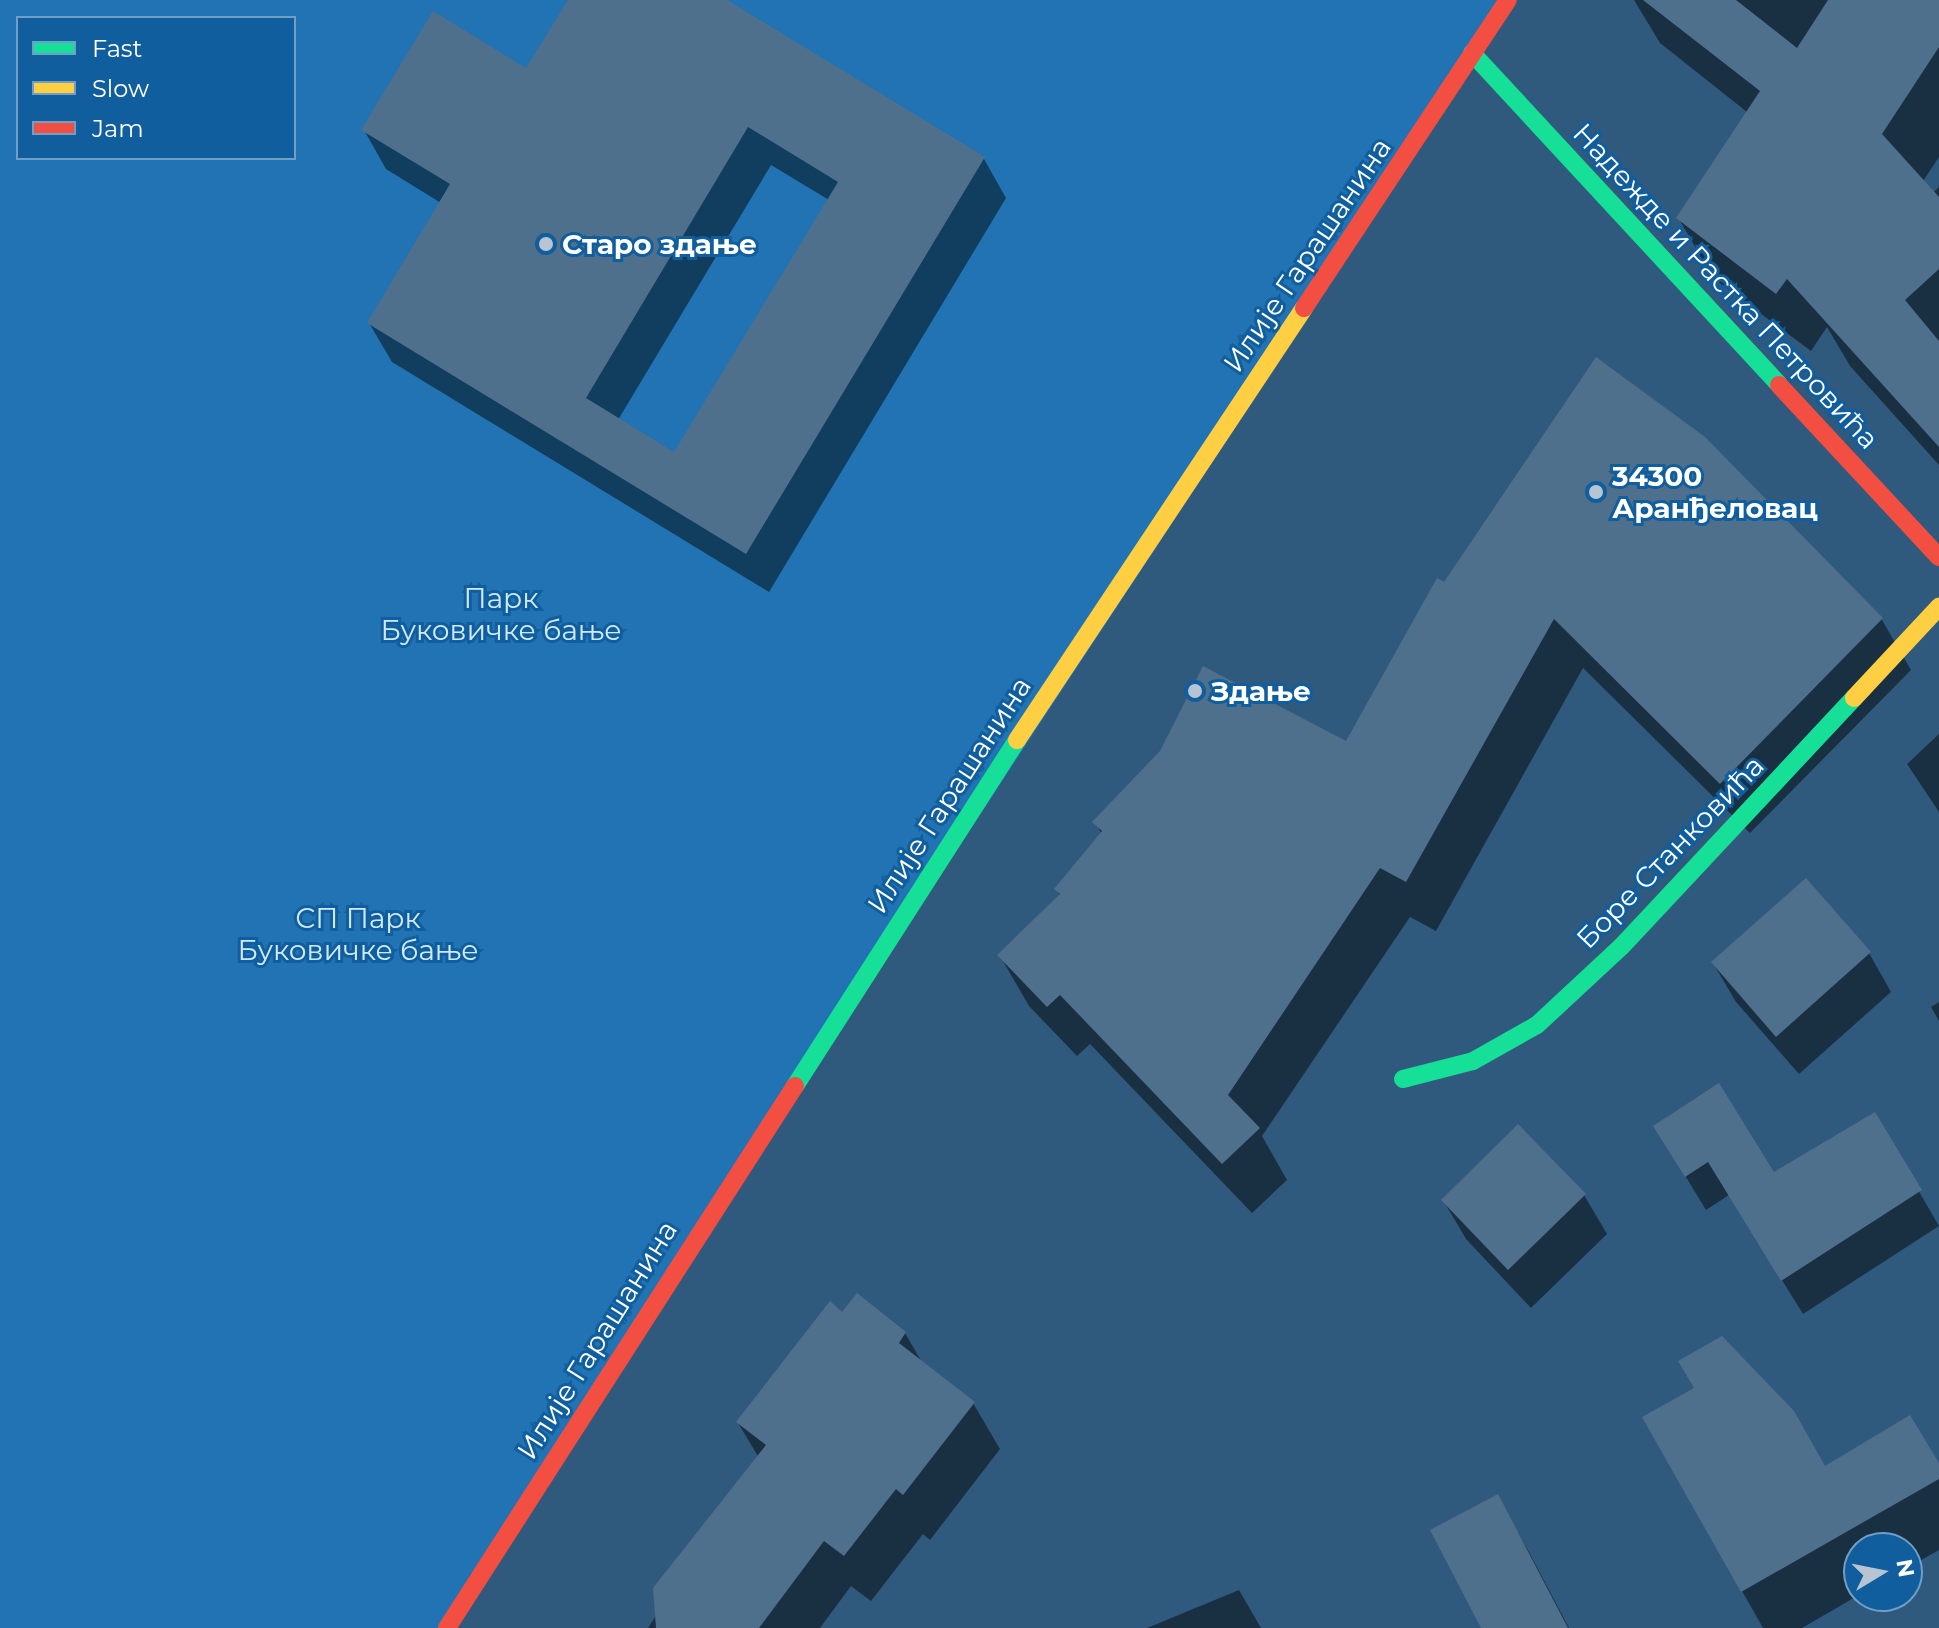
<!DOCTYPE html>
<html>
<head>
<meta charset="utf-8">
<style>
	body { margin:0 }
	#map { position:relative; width:1939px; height:1628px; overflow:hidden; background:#305a7d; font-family:Montserrat,sans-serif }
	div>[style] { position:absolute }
	.green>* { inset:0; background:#2173b3 }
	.shadow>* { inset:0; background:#0007 }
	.building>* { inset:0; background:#4e708c }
	.fast>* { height:18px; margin:-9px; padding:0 9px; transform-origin:9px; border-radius:9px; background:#16e098 }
	.slow>* { height:18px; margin:-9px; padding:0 9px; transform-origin:9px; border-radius:9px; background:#ffcf43 }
	.jam>* { height:18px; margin:-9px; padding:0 9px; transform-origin:9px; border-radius:9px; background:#f24e42 }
	.dots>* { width:22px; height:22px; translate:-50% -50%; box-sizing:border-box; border:4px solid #105e9d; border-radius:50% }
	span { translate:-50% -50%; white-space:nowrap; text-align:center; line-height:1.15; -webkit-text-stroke:6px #105e9d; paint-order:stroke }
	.poi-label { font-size:28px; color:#fff; font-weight:700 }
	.left { translate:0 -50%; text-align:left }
	.street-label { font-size:28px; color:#fff }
	.park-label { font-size:28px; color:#cfeafe }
	.legend { position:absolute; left:16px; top:16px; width:280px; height:144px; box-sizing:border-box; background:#105e9d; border:2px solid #709ec4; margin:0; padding:10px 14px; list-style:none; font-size:24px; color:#fff }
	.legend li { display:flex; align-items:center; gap:16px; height:40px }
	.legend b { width:40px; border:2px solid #709ec4 }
	.north { position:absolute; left:1843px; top:1532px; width:80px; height:80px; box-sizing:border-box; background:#105e9d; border:2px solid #709ec4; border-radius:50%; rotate:80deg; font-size:22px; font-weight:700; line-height:32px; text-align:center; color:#fff }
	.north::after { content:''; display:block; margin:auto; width:28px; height:36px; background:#b7c5d2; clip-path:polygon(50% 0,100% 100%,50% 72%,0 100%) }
</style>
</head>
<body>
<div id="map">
	<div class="green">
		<i style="clip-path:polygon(evenodd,0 0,1516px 0,445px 1628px,0 1628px,0 0,18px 18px,294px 18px,294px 158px,18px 158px,18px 18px)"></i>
	</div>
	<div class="shadow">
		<i style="clip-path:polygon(evenodd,570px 0,724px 0,984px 159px,1006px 198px,769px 592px,392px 362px,369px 323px,441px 203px,386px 169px,364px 130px,527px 71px,570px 0,771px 165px,829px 200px,675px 455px,618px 420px,771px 165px)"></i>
		<i style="clip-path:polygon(1634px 0,1939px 0,1939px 157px,1884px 240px,1939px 187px,1939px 465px,1850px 366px,1827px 327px,1811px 351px,1713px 278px,1679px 219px,1747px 112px,1660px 43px)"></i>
		<i style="clip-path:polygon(1704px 438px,1882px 620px,1911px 670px,1750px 833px,1583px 668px,1436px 931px,1410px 917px,1262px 1136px,1287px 1180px,1252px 1213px,1090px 1044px,1077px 1056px,1029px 1006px,1000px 956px,1061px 897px,1056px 889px,1102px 834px,1095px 822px,1347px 744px,1445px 584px)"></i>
		<i style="clip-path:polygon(1939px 734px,1939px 812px,1907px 764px)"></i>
		<i style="clip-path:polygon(1869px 953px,1891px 992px,1799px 1074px,1736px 1002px,1713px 963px)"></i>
		<i style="clip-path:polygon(1939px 1002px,1939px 1021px,1931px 1007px)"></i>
		<i style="clip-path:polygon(1874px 1114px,1939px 1226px,1803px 1314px,1729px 1195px,1706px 1210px,1655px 1126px,1774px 1175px)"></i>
		<i style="clip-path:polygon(1584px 1195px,1607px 1234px,1531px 1308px,1466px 1239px,1443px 1200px)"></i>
		<i style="clip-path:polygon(843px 1315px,905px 1333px,923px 1364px,973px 1403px,1000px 1449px,930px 1540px,923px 1534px,871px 1601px,851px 1586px,820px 1628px,648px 1628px,759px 1458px,738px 1423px)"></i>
		<i style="clip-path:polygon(1696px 1389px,1824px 1468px,1939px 1467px,1939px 1550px,1907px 1568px,1907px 1548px,1859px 1548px,1859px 1595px,1802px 1628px,1763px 1628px,1644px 1418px)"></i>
		<i style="clip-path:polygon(1497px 1496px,1529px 1552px,1569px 1628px,1483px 1628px)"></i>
		<i style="clip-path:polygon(1239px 1590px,1261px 1628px,1147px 1628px)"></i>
	</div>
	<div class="building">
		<i style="clip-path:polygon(evenodd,568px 0,727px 0,985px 157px,746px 554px,367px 323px,450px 184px,361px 130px,433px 11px,526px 68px,568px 0,748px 127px,838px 182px,674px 452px,586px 398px,748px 127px)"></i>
		<i style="clip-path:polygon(1643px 0,1736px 0,1797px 48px,1828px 0,1939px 0,1939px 47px,1882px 134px,1939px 197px,1939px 269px,1905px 300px,1939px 341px,1939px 447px,1787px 279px,1776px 294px,1676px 218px,1760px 91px)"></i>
		<i style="clip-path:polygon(1596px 357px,1705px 437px,1883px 618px,1720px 784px,1554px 619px,1406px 882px,1380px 868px,1228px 1095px,1260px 1128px,1222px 1164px,1060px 995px,1047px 1007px,997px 955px,1060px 894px,1054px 889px,1102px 831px,1092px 822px,1160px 751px,1203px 666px,1346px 741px,1437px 578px,1444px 582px)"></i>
		<i style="clip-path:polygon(1806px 878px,1871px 952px,1776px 1037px,1711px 962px)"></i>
		<i style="clip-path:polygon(1719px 1083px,1774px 1172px,1875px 1112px,1922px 1190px,1781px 1281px,1708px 1162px,1685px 1177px,1653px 1126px)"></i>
		<i style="clip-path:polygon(1518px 1124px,1586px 1194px,1508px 1270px,1441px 1200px)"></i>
		<i style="clip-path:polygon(857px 1293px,906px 1332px,899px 1343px,975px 1402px,903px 1495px,896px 1489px,844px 1556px,824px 1541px,759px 1628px,656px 1628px,653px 1588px,766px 1445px,736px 1422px,830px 1301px,842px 1312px)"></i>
		<i style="clip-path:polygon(1722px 1336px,1794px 1411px,1825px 1466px,1910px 1415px,1939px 1463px,1939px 1479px,1741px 1592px,1642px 1417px,1694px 1388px,1678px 1361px)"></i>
		<i style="clip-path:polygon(1498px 1494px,1568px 1628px,1481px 1628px,1430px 1530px)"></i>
	</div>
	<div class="fast">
		<i style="left:1472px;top:53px;width:452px;rotate:47.2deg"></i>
		<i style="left:1403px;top:1079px;width:72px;rotate:-14.4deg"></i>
		<i style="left:1473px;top:1061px;width:73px;rotate:-29.4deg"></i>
		<i style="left:1537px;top:1025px;width:115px;rotate:-42.9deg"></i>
		<i style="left:1621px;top:947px;width:341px;rotate:-46.9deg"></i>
		<i style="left:795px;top:1086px;width:411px;rotate:-57.3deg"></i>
	</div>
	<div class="slow">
		<i style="left:1854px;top:698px;width:125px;rotate:-47deg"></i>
		<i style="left:1017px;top:740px;width:519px;rotate:-56.4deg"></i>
	</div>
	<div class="jam">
		<i style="left:1304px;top:308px;width:369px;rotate:-56.5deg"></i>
		<i style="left:1779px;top:385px;width:235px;rotate:47.1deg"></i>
		<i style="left:447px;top:1628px;width:644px;rotate:-57.3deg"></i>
	</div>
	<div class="dots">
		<i style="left:546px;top:244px;background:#b7c5d2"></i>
		<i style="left:1596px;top:492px;background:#b7c5d2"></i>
		<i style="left:1195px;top:691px;background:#b7c5d2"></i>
	</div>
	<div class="poi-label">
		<span class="left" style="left:562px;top:244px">Старо здање</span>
		<span class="left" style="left:1612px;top:492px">34300<br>Аранђеловац</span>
		<span class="left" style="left:1211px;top:691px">Здање</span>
	</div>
	<div class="street-label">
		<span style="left:1307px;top:255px;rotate:-56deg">Илије Гарашанина</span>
		<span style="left:1726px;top:286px;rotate:47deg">Надежде и Растка Петровића</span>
		<span style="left:949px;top:795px;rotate:-57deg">Илије Гарашанина</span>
		<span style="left:1670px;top:852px;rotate:-46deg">Боре Станковића</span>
		<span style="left:597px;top:1340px;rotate:-58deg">Илије Гарашанина</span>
	</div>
	<div class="park-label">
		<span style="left:501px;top:614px">Парк<br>Буковичке бање</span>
		<span style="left:358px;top:934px">СП Парк<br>Буковичке бање</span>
	</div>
	<ul class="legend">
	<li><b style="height:10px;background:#16e098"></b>Fast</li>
	<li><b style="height:10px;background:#ffcf43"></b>Slow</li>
	<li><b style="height:10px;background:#f24e42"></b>Jam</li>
	</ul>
	<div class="north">N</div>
</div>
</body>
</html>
